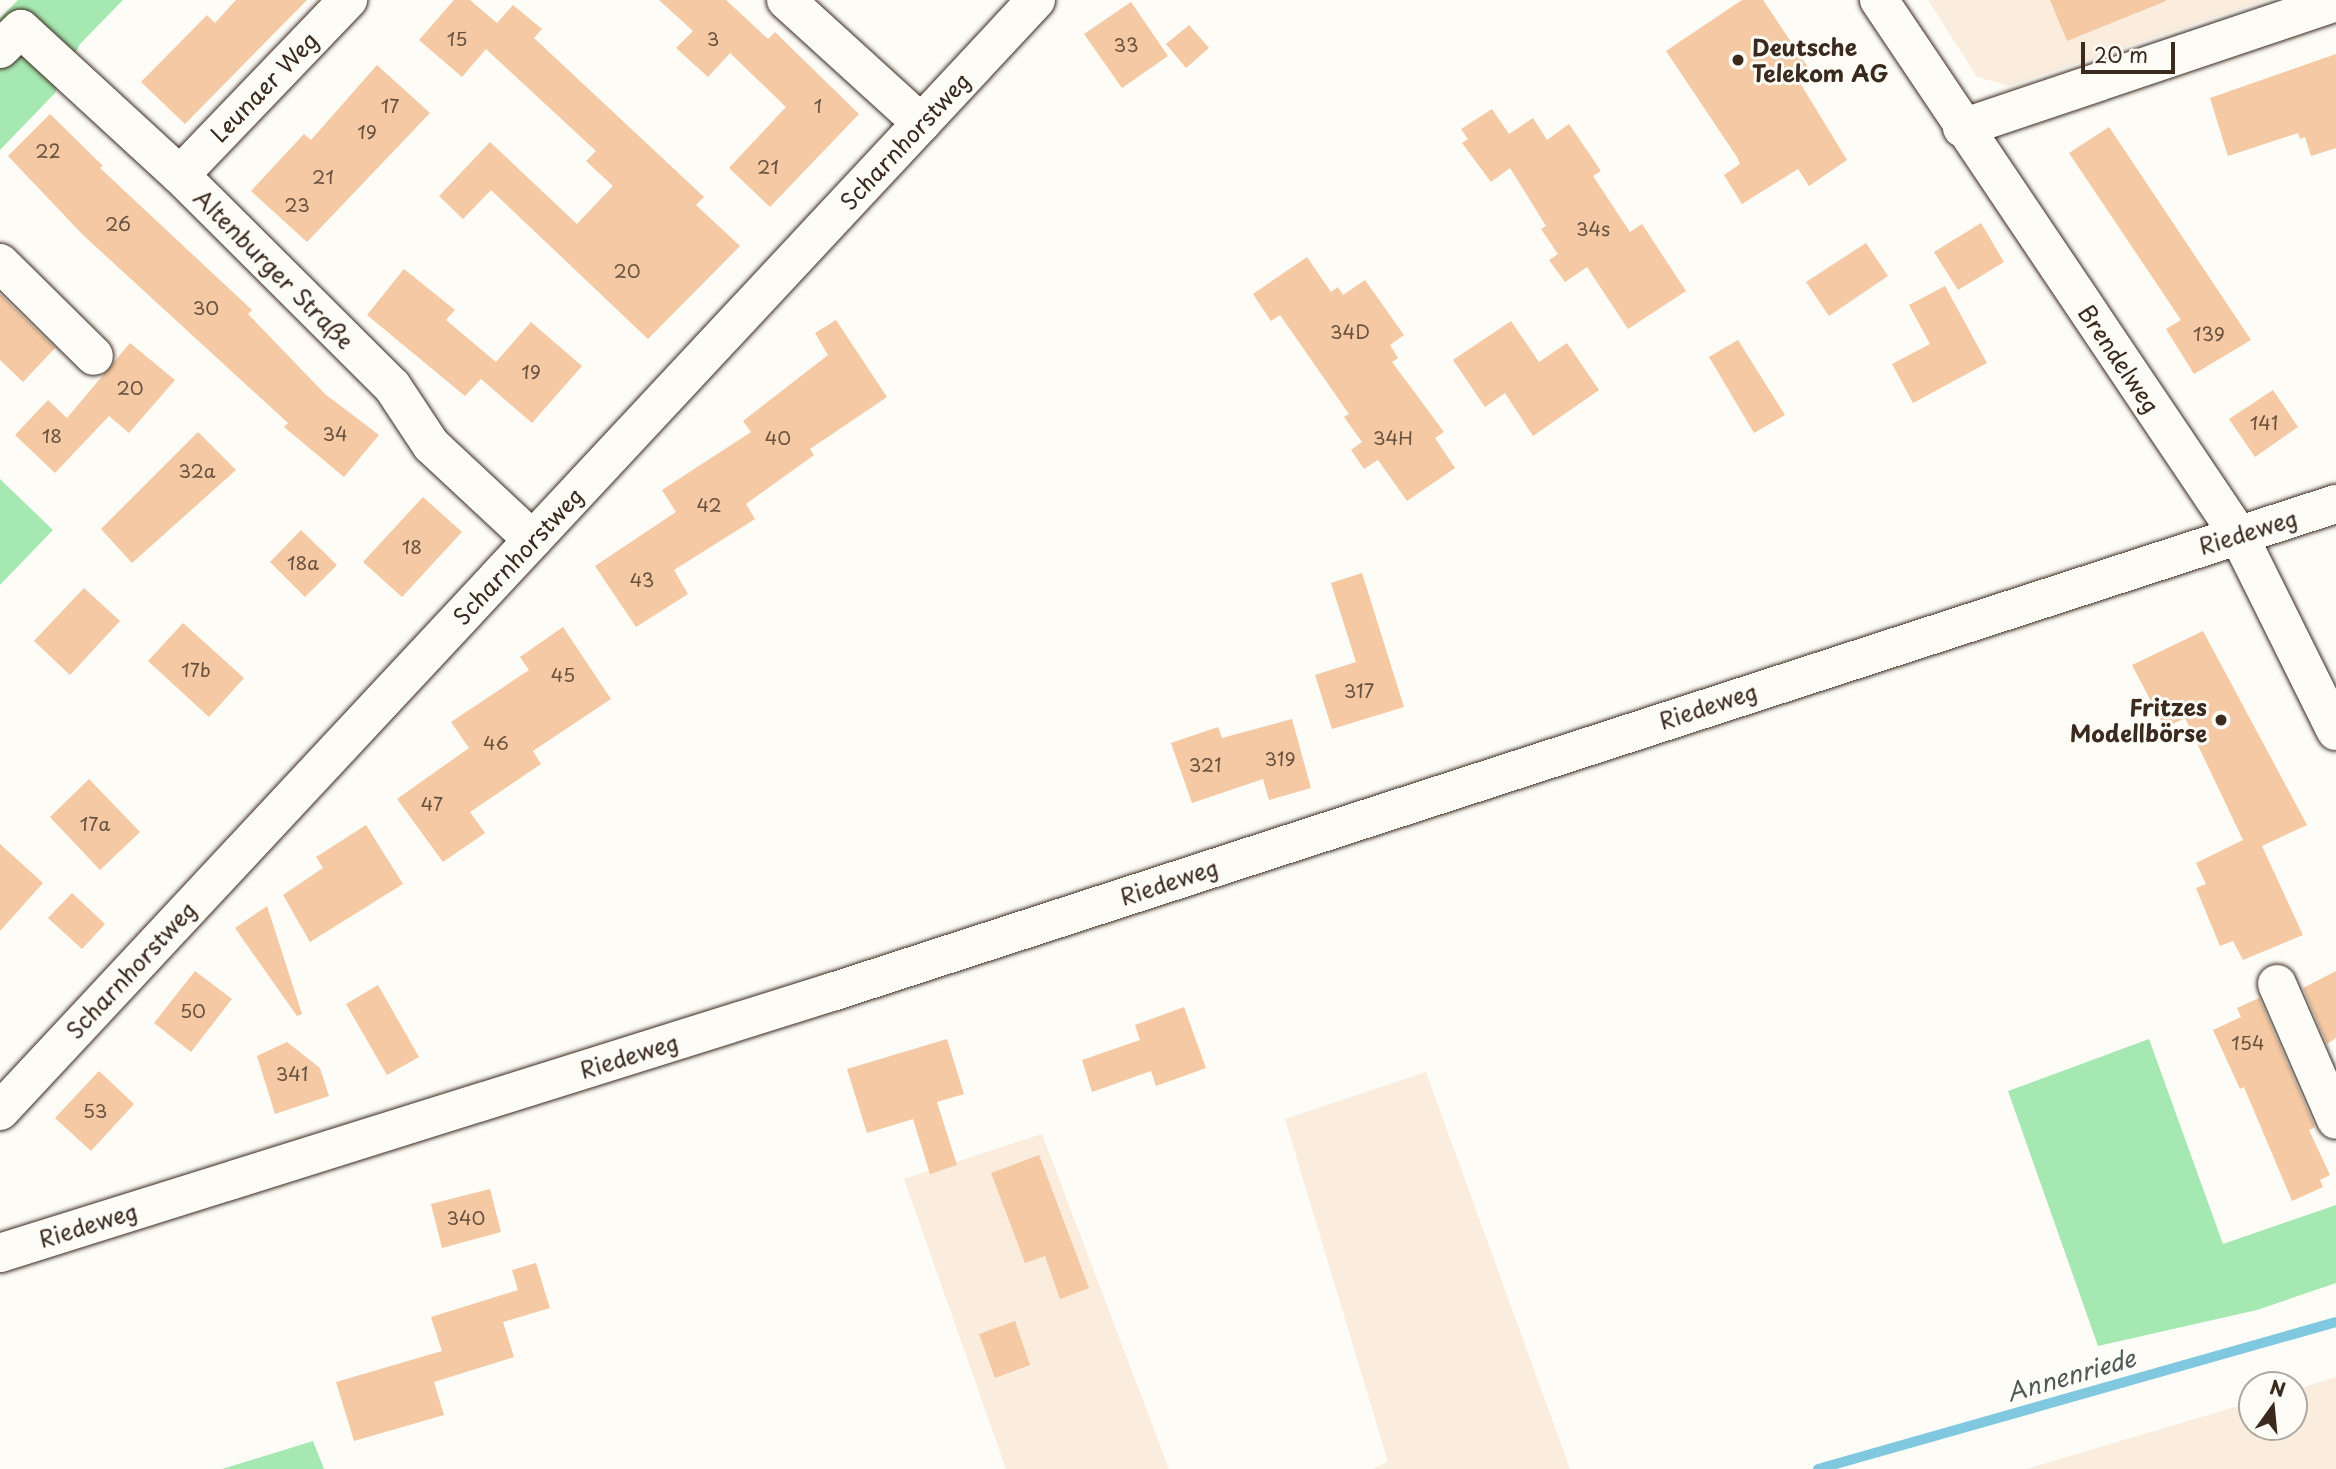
<!DOCTYPE html>
<html>
<head>
<meta charset="utf-8">
<style>
	body { margin:0 }
	#map { position:relative; width:2336px; height:1469px; overflow:hidden; background:#fdfcf7; font-family:"Playpen Sans",sans-serif }
	div>[style] { position:absolute }
	.built>* { inset:0; background:#faedde }
	.green>* { inset:0; background:#a6e8b2 }
	.stream>* { height:10px; margin:-5px; padding:0 5px; transform-origin:5px; border-radius:5px; background:#7fc8e0 }
	.building>* { inset:0; background:#f4c9a3 }
	.roads { filter:drop-shadow(0 0 2px #3b2a1e) drop-shadow(0 0 2px #3b2a1e) }
	.minor>* { height:38px; margin:-19px; padding:0 19px; transform-origin:19px; border-radius:19px; background:#fdfcf7 }
	.dots>* { width:19px; height:19px; translate:-50% -50%; box-sizing:border-box; border:4px solid #fdfcf7; border-radius:50% }
	span { translate:-50% -50%; white-space:nowrap; text-align:center; line-height:1.15; -webkit-text-stroke:6px #fdfcf7; paint-order:stroke }
	.number-label { font-size:19px; color:#69523f }
	.number-label span { -webkit-text-stroke-width:0 }
	.poi-label { font-size:23px; color:#3b2a1e; font-weight:700 }
	.left { translate:0 -50%; text-align:left }
	.right { translate:-100% -50%; text-align:right }
	.street-label { font-size:23px; color:#3b2a1e }
	.water-label { font-size:24px; color:#4f5958; font-style:italic }
	.north { position:absolute; left:2238px; top:1371px; width:70px; height:70px; box-sizing:border-box; background:#fdfcf7; border:2px solid #afa8a0; border-radius:50%; rotate:15deg; font-size:19px; font-weight:700; line-height:28px; text-align:center; color:#3b2a1e }
	.north::after { content:''; display:block; margin:auto; width:24px; height:32px; background:#3b2a1e; clip-path:polygon(50% 0,100% 100%,50% 72%,0 100%) }
	.scale { position:absolute; left:2081px; top:42px; width:94px; height:32px; box-sizing:border-box; border:4px solid #3b2a1e; border-top:0; padding-left:9px; font-size:21px; line-height:24px; white-space:nowrap; color:#3b2a1e; -webkit-text-stroke:5px #fdfcf7; paint-order:stroke }
</style>
</head>
<body>
<div id="map">
	<div class="built">
		<i style="clip-path:polygon(1928px 0,2266px 0,2010px 86px,1977px 77px)"></i>
		<i style="clip-path:polygon(1426px 1072px,1570px 1469px,1372px 1469px,1388px 1462px,1285px 1119px)"></i>
		<i style="clip-path:polygon(1042px 1134px,1169px 1469px,1006px 1469px,904px 1179px)"></i>
		<i style="clip-path:polygon(2336px 1377px,2336px 1469px,2026px 1469px,2252px 1402px,2252px 1427px,2294px 1427px,2294px 1390px)"></i>
	</div>
	<div class="green">
		<i style="clip-path:polygon(18px 0,123px 0,80px 44px,55px 93px,0 150px,0 18px)"></i>
		<i style="clip-path:polygon(0 479px,53px 530px,0 585px)"></i>
		<i style="clip-path:polygon(2149px 1039px,2223px 1244px,2336px 1205px,2336px 1283px,2257px 1310px,2098px 1346px,2008px 1091px)"></i>
		<i style="clip-path:polygon(313px 1441px,324px 1469px,222px 1469px)"></i>
	</div>
	<div class="stream">
		<i style="left:1818px;top:1469px;width:538px;rotate:-15.84deg"></i>
	</div>
	<div class="building">
		<i style="clip-path:polygon(236px 0,307px 0,185px 124px,141px 82px,207px 15px,215px 23px)"></i>
		<i style="clip-path:polygon(454px 0,470px 0,497px 23px,513px 5px,542px 29px,534px 38px,704px 197px,696px 205px,740px 246px,648px 339px,491px 190px,463px 219px,439px 196px,490px 142px,577px 224px,613px 186px,586px 161px,596px 151px,486px 49px,462px 77px,419px 40px)"></i>
		<i style="clip-path:polygon(659px 0,726px 0,768px 39px,775px 32px,859px 114px,770px 207px,729px 168px,786px 107px,730px 53px,708px 77px,676px 48px,693px 31px)"></i>
		<i style="clip-path:polygon(1742px 0,1763px 0,1809px 69px,1797px 78px,1847px 160px,1809px 186px,1798px 169px,1742px 204px,1724px 175px,1740px 164px,1737px 157px,1666px 51px)"></i>
		<i style="clip-path:polygon(2050px 0,2166px 0,2166px 1px,2067px 41px)"></i>
		<i style="clip-path:polygon(1131px 2px,1168px 56px,1122px 88px,1084px 34px)"></i>
		<i style="clip-path:polygon(1189px 25px,1209px 48px,1186px 68px,1166px 44px)"></i>
		<i style="clip-path:polygon(2336px 54px,2336px 148px,2311px 156px,2305px 137px,2300px 139px,2298px 133px,2228px 156px,2210px 98px)"></i>
		<i style="clip-path:polygon(377px 65px,430px 113px,307px 242px,251px 191px,304px 134px,311px 140px)"></i>
		<i style="clip-path:polygon(1492px 109px,1509px 134px,1533px 118px,1547px 140px,1569px 124px,1601px 171px,1593px 176px,1630px 232px,1642px 224px,1686px 291px,1628px 329px,1587px 267px,1565px 282px,1549px 260px,1558px 254px,1541px 229px,1546px 226px,1510px 168px,1491px 182px,1462px 143px,1468px 139px,1461px 129px)"></i>
		<i style="clip-path:polygon(50px 114px,103px 166px,100px 168px,252px 310px,248px 314px,325px 394px,379px 435px,344px 477px,284px 427px,288px 423px,83px 235px,8px 156px)"></i>
		<i style="clip-path:polygon(2109px 127px,2251px 340px,2194px 374px,2166px 329px,2181px 320px,2069px 153px)"></i>
		<i style="clip-path:polygon(1981px 223px,2004px 262px,1958px 290px,1934px 252px)"></i>
		<i style="clip-path:polygon(1866px 243px,1888px 276px,1829px 316px,1806px 282px)"></i>
		<i style="clip-path:polygon(1307px 257px,1331px 292px,1338px 287px,1343px 295px,1365px 280px,1404px 335px,1390px 345px,1398px 358px,1392px 362px,1444px 432px,1435px 438px,1455px 468px,1407px 501px,1378px 460px,1364px 469px,1351px 450px,1362px 442px,1344px 417px,1349px 414px,1280px 315px,1271px 321px,1253px 294px)"></i>
		<i style="clip-path:polygon(404px 269px,455px 310px,446px 320px,496px 362px,531px 322px,582px 366px,532px 423px,481px 379px,465px 396px,367px 315px)"></i>
		<i style="clip-path:polygon(1945px 286px,1987px 363px,1913px 403px,1892px 364px,1930px 344px,1909px 305px)"></i>
		<i style="clip-path:polygon(0 294px,55px 348px,23px 382px,0 360px)"></i>
		<i style="clip-path:polygon(836px 320px,887px 397px,810px 449px,814px 455px,746px 504px,755px 519px,674px 570px,688px 594px,636px 627px,595px 566px,676px 512px,662px 490px,751px 432px,743px 421px,828px 355px,815px 333px)"></i>
		<i style="clip-path:polygon(1511px 321px,1539px 362px,1567px 343px,1599px 390px,1533px 436px,1505px 393px,1485px 407px,1453px 360px)"></i>
		<i style="clip-path:polygon(1738px 340px,1785px 415px,1754px 433px,1709px 357px)"></i>
		<i style="clip-path:polygon(130px 343px,175px 380px,129px 433px,109px 416px,55px 473px,15px 435px,48px 400px,67px 418px)"></i>
		<i style="clip-path:polygon(2273px 390px,2298px 427px,2255px 457px,2229px 419px)"></i>
		<i style="clip-path:polygon(198px 432px,236px 470px,132px 563px,101px 529px)"></i>
		<i style="clip-path:polygon(423px 497px,462px 532px,402px 597px,363px 562px)"></i>
		<i style="clip-path:polygon(301px 530px,337px 565px,305px 597px,270px 562px)"></i>
		<i style="clip-path:polygon(1362px 573px,1404px 707px,1332px 729px,1315px 675px,1356px 662px,1331px 583px)"></i>
		<i style="clip-path:polygon(84px 588px,120px 621px,70px 675px,34px 641px)"></i>
		<i style="clip-path:polygon(183px 623px,244px 678px,209px 717px,148px 661px)"></i>
		<i style="clip-path:polygon(563px 627px,611px 699px,533px 751px,541px 764px,470px 812px,485px 833px,443px 862px,397px 799px,469px 748px,451px 722px,529px 670px,520px 657px)"></i>
		<i style="clip-path:polygon(2203px 631px,2307px 825px,2262px 846px,2303px 935px,2243px 960px,2233px 941px,2220px 946px,2196px 888px,2206px 884px,2196px 863px,2243px 840px,2185px 718px,2165px 728px,2132px 665px)"></i>
		<i style="clip-path:polygon(1292px 719px,1311px 788px,1269px 800px,1263px 779px,1192px 803px,1171px 743px,1218px 727px,1222px 738px)"></i>
		<i style="clip-path:polygon(89px 779px,140px 832px,100px 870px,50px 817px)"></i>
		<i style="clip-path:polygon(366px 825px,403px 884px,310px 942px,283px 895px,323px 868px,316px 857px)"></i>
		<i style="clip-path:polygon(0 844px,43px 883px,0 931px)"></i>
		<i style="clip-path:polygon(72px 893px,105px 924px,82px 949px,48px 918px)"></i>
		<i style="clip-path:polygon(267px 906px,302px 1014px,297px 1016px,235px 928px)"></i>
		<i style="clip-path:polygon(195px 971px,232px 999px,191px 1052px,154px 1023px)"></i>
		<i style="clip-path:polygon(2336px 971px,2336px 1038px,2327px 1044px,2303px 988px)"></i>
		<i style="clip-path:polygon(378px 985px,419px 1057px,387px 1075px,346px 1004px)"></i>
		<i style="clip-path:polygon(2259px 998px,2315px 1127px,2309px 1130px,2330px 1175px,2320px 1180px,2323px 1187px,2292px 1201px,2244px 1087px,2240px 1089px,2213px 1030px,2241px 1017px,2237px 1008px)"></i>
		<i style="clip-path:polygon(1184px 1007px,1206px 1068px,1156px 1086px,1151px 1071px,1092px 1092px,1082px 1060px,1140px 1040px,1135px 1025px)"></i>
		<i style="clip-path:polygon(947px 1039px,964px 1094px,937px 1102px,957px 1165px,930px 1174px,913px 1119px,867px 1133px,847px 1069px)"></i>
		<i style="clip-path:polygon(287px 1042px,320px 1068px,329px 1096px,275px 1114px,257px 1056px)"></i>
		<i style="clip-path:polygon(99px 1071px,134px 1104px,91px 1151px,55px 1118px)"></i>
		<i style="clip-path:polygon(1039px 1155px,1089px 1288px,1060px 1299px,1045px 1256px,1025px 1263px,991px 1173px)"></i>
		<i style="clip-path:polygon(490px 1189px,501px 1232px,442px 1248px,431px 1204px)"></i>
		<i style="clip-path:polygon(536px 1263px,550px 1308px,503px 1322px,514px 1357px,434px 1382px,444px 1415px,354px 1441px,336px 1382px,442px 1351px,431px 1317px,518px 1290px,512px 1270px)"></i>
		<i style="clip-path:polygon(1015px 1321px,1030px 1365px,995px 1378px,979px 1334px)"></i>
	</div>
	<div class="roads">
		<div class="minor">
			<i style="left:786px;top:0;width:183px;rotate:42.3deg"></i>
			<i style="left:1879px;top:0;width:643px;rotate:56.09deg"></i>
			<i style="left:2238px;top:534px;width:220px;rotate:63.6deg"></i>
			<i style="left:0;top:49px;width:29px;rotate:-44deg"></i>
			<i style="left:21px;top:29px;width:216px;rotate:42.6deg"></i>
			<i style="left:180px;top:175px;width:299px;rotate:44.9deg"></i>
			<i style="left:392px;top:386px;width:71px;rotate:56.5deg"></i>
			<i style="left:431px;top:445px;width:139px;rotate:43deg"></i>
			<i style="left:1962px;top:128px;width:395px;rotate:-18.6deg"></i>
			<i style="left:180px;top:175px;width:243px;rotate:-46.2deg"></i>
			<i style="left:0;top:263px;width:132px;rotate:44.7deg"></i>
			<i style="left:2277px;top:984px;width:148px;rotate:66.5deg"></i>
			<i style="left:0;top:1111px;width:1519px;rotate:-47deg"></i>
			<i style="left:0;top:1253px;width:872px;rotate:-17.42deg"></i>
			<i style="left:832px;top:992px;width:1581px;rotate:-17.98deg"></i>
		</div>
	</div>
	<div class="dots">
		<i style="left:1738px;top:60px;background:#3b2a1e"></i>
		<i style="left:2221px;top:720px;background:#3b2a1e"></i>
	</div>
	<div class="number-label">
		<span style="left:457px;top:39px">15</span>
		<span style="left:713px;top:39px">3</span>
		<span style="left:1126px;top:45px">33</span>
		<span style="left:390px;top:106px">17</span>
		<span style="left:818px;top:106px">1</span>
		<span style="left:367px;top:132px">19</span>
		<span style="left:48px;top:151px">22</span>
		<span style="left:768px;top:167px">21</span>
		<span style="left:323px;top:177px">21</span>
		<span style="left:297px;top:205px">23</span>
		<span style="left:118px;top:224px">26</span>
		<span style="left:1593px;top:229px">34s</span>
		<span style="left:627px;top:271px">20</span>
		<span style="left:206px;top:308px">30</span>
		<span style="left:1350px;top:332px">34D</span>
		<span style="left:2209px;top:334px">139</span>
		<span style="left:531px;top:372px">19</span>
		<span style="left:130px;top:388px">20</span>
		<span style="left:2264px;top:423px">141</span>
		<span style="left:335px;top:434px">34</span>
		<span style="left:52px;top:436px">18</span>
		<span style="left:778px;top:438px">40</span>
		<span style="left:1393px;top:438px">34H</span>
		<span style="left:197px;top:471px">32a</span>
		<span style="left:709px;top:505px">42</span>
		<span style="left:412px;top:547px">18</span>
		<span style="left:303px;top:563px">18a</span>
		<span style="left:642px;top:580px">43</span>
		<span style="left:196px;top:670px">17b</span>
		<span style="left:563px;top:675px">45</span>
		<span style="left:1359px;top:691px">317</span>
		<span style="left:496px;top:743px">46</span>
		<span style="left:1280px;top:759px">319</span>
		<span style="left:1205px;top:765px">321</span>
		<span style="left:432px;top:804px">47</span>
		<span style="left:95px;top:824px">17a</span>
		<span style="left:193px;top:1011px">50</span>
		<span style="left:2248px;top:1043px">154</span>
		<span style="left:292px;top:1074px">341</span>
		<span style="left:95px;top:1111px">53</span>
		<span style="left:466px;top:1218px">340</span>
	</div>
	<div class="poi-label">
		<span class="left" style="left:1752px;top:60px">Deutsche<br>Telekom AG</span>
		<span class="right" style="left:2207px;top:720px">Fritzes<br>Modellbörse</span>
	</div>
	<div class="street-label">
		<span style="left:264px;top:87px;rotate:-46deg">Leunaer Weg</span>
		<span style="left:905px;top:141px;rotate:-47deg">Scharnhorstweg</span>
		<span style="left:274px;top:269px;rotate:45deg">Altenburger Straße</span>
		<span style="left:2119px;top:359px;rotate:56deg">Brendelweg</span>
		<span style="left:2248px;top:532px;rotate:-17deg">Riedeweg</span>
		<span style="left:518px;top:556px;rotate:-47deg">Scharnhorstweg</span>
		<span style="left:1708px;top:706px;rotate:-18deg">Riedeweg</span>
		<span style="left:1169px;top:882px;rotate:-18deg">Riedeweg</span>
		<span style="left:131px;top:970px;rotate:-47deg">Scharnhorstweg</span>
		<span style="left:629px;top:1056px;rotate:-17deg">Riedeweg</span>
		<span style="left:88px;top:1225px;rotate:-17deg">Riedeweg</span>
	</div>
	<div class="water-label">
		<span style="left:2071px;top:1375px;rotate:-16deg">Annenriede</span>
	</div>
	<div class="north">N</div>
	<div class="scale">20 m</div>
</div>
</body>
</html>
